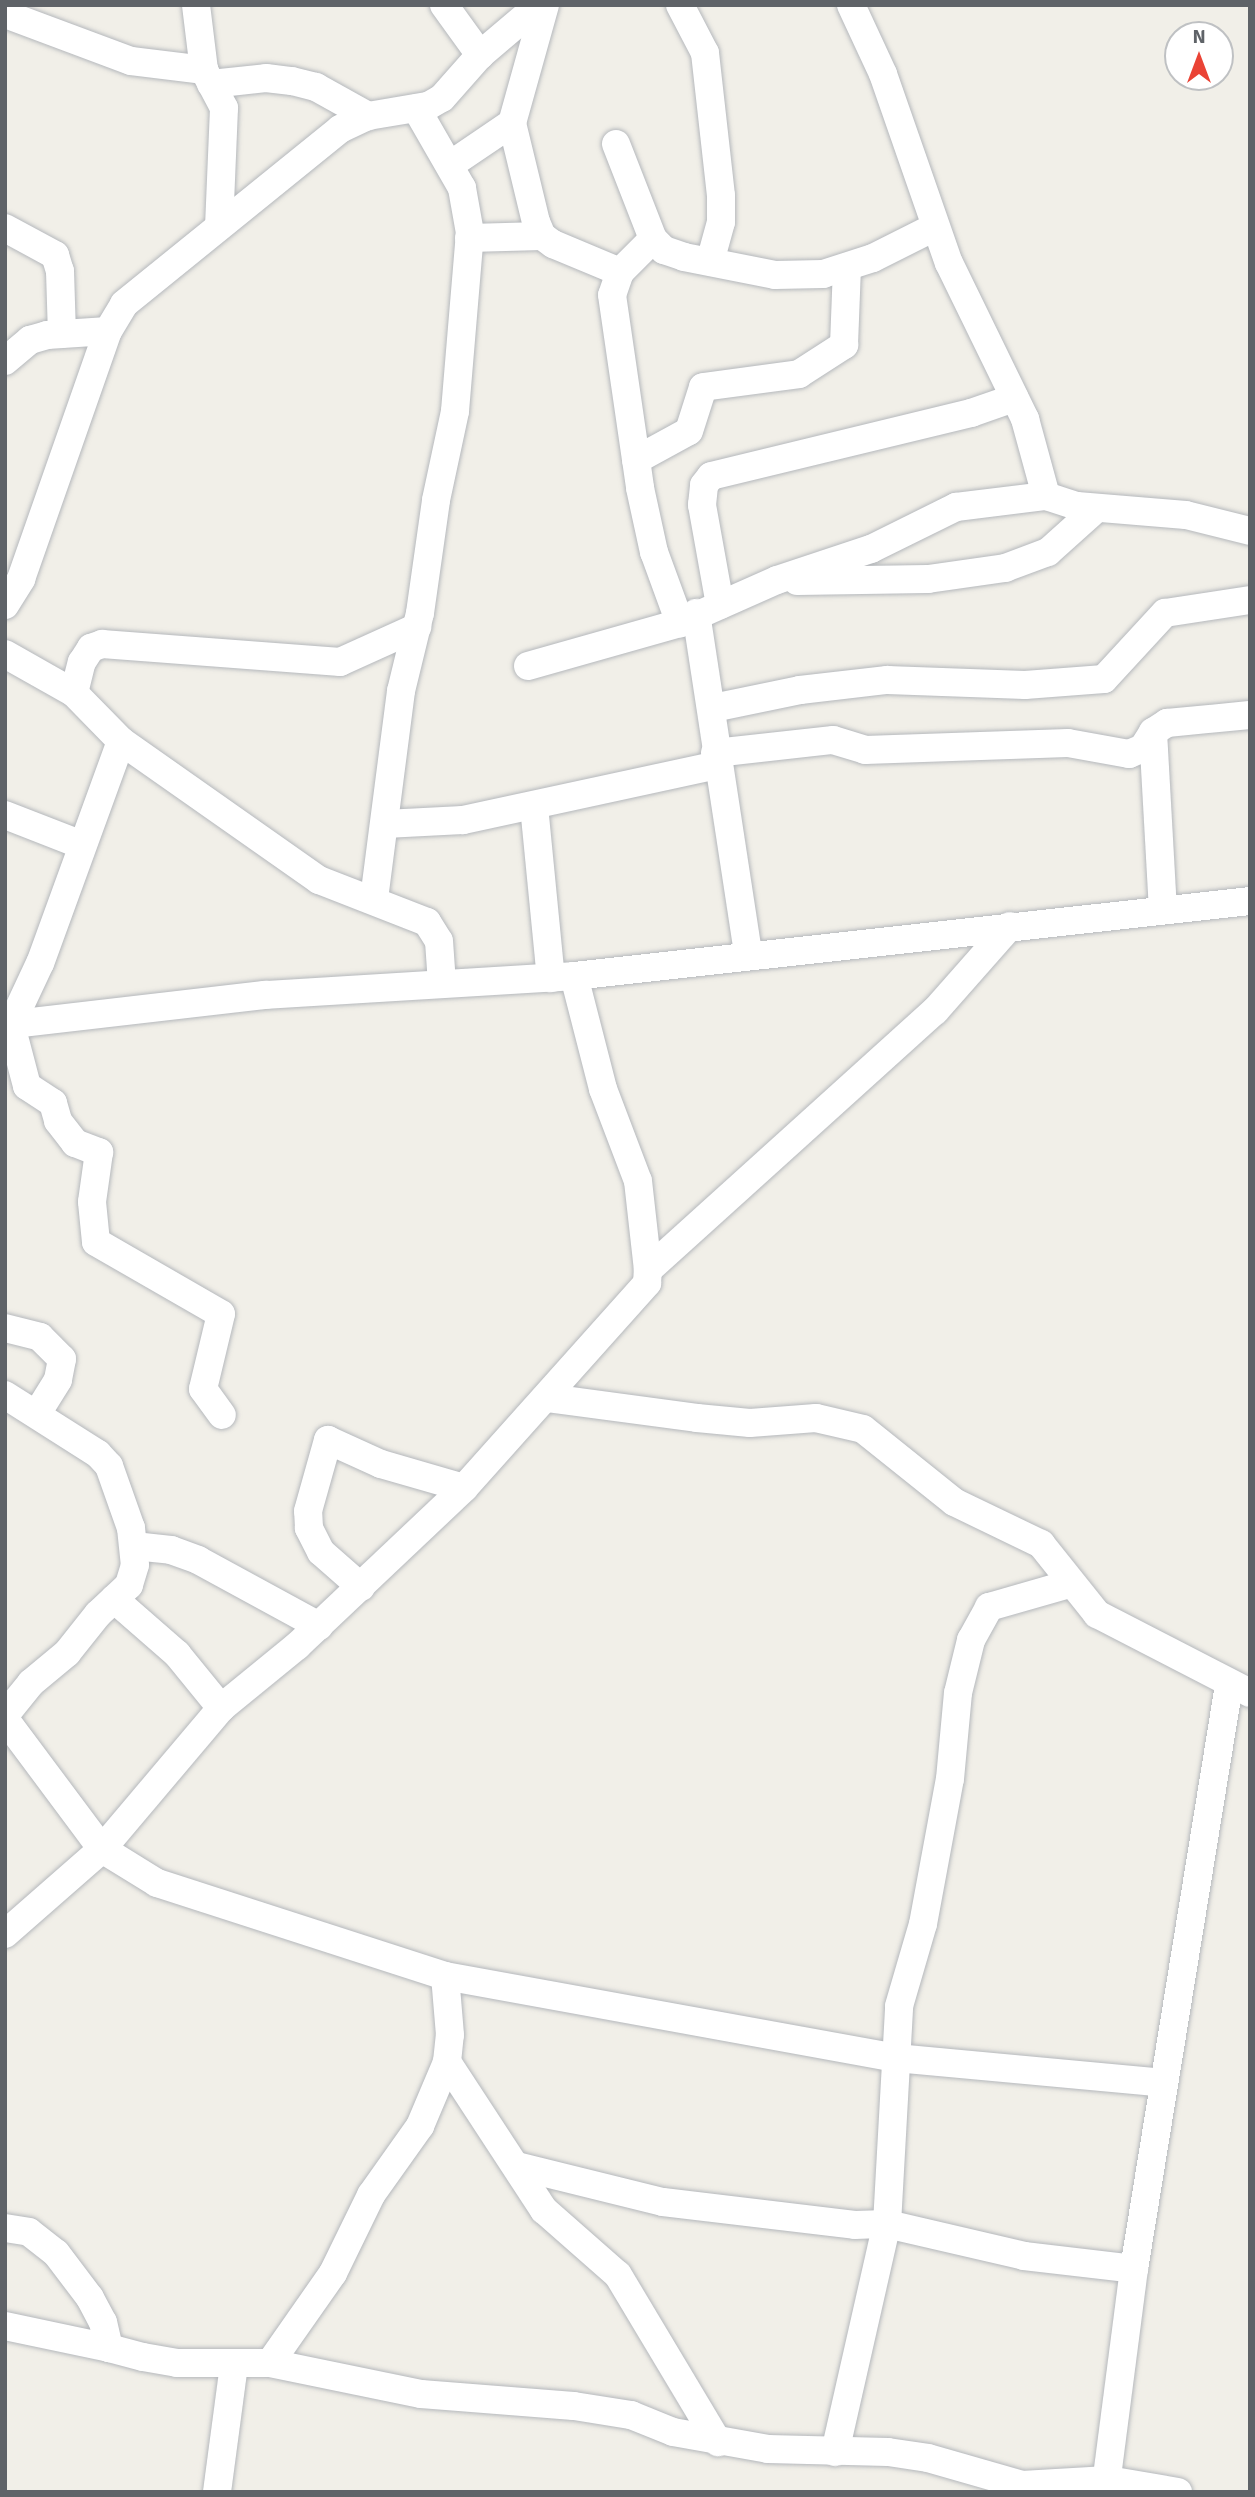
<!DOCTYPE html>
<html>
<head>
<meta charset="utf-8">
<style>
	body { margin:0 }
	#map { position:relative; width:1255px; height:2497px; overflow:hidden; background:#f1efe8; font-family:Signika,sans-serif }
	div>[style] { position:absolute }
	.roads { filter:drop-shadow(0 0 2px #b5b8bc) drop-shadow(0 0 2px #b5b8bc) }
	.minor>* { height:28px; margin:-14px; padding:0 14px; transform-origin:14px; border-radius:14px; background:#fff }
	span { translate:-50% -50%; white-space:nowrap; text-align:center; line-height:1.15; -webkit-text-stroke:5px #fff; paint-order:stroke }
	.frame { position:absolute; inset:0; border:7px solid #5f6368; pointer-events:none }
	.north { position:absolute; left:1164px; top:21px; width:70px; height:70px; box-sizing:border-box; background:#fff; border:2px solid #bfc1c3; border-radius:50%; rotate:0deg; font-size:19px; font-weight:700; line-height:28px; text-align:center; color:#5f6368 }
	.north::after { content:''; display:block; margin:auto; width:24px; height:32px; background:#ea4335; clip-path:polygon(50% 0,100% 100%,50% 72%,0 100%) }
</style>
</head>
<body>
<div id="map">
	<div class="roads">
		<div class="minor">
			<i style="left:196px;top:5px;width:65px;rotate:83deg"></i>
			<i style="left:204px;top:70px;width:43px;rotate:62.2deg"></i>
			<i style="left:224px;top:108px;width:118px;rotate:92.4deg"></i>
			<i style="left:444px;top:5px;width:62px;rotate:54.2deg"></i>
			<i style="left:545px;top:5px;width:123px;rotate:105.6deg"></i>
			<i style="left:512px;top:123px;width:102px;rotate:76.4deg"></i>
			<i style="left:536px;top:222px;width:15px;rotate:67deg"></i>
			<i style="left:542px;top:236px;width:14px;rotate:36deg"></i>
			<i style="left:553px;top:244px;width:73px;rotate:22.7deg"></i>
			<i style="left:680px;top:5px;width:54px;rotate:62.5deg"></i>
			<i style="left:705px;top:53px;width:144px;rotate:83.6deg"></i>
			<i style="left:721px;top:196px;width:26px;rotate:90deg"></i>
			<i style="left:721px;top:222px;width:41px;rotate:105.4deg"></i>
			<i style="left:851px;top:5px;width:76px;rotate:65.1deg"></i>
			<i style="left:883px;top:74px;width:200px;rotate:70.8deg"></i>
			<i style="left:949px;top:263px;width:174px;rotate:64deg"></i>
			<i style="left:1025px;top:419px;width:80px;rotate:74.7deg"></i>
			<i style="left:1046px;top:496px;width:33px;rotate:18deg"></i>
			<i style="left:1077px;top:506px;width:109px;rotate:4.7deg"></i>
			<i style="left:1186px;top:515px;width:66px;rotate:14deg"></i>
			<i style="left:5px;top:14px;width:134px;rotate:20.5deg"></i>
			<i style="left:131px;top:61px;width:74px;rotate:7deg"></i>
			<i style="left:211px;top:84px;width:55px;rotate:-6.2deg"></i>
			<i style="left:266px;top:78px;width:26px;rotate:7deg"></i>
			<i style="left:292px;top:81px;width:25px;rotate:14deg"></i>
			<i style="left:316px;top:87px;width:60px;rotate:29.1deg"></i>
			<i style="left:616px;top:144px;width:102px;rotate:68.7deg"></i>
			<i style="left:653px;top:239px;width:16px;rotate:45deg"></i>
			<i style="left:664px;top:250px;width:21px;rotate:19deg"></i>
			<i style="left:684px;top:257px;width:93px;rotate:11.2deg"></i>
			<i style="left:775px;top:275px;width:48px;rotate:-1.2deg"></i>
			<i style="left:823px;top:274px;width:52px;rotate:-17.7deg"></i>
			<i style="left:873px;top:258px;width:69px;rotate:-26.6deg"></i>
			<i style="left:450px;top:165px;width:75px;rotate:-34.1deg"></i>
			<i style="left:5px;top:228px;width:57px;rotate:28.4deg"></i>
			<i style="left:55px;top:255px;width:17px;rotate:73deg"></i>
			<i style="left:60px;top:271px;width:63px;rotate:88.2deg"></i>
			<i style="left:469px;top:238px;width:73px;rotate:-1.6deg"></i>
			<i style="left:653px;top:239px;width:47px;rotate:135deg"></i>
			<i style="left:620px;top:272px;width:24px;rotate:109deg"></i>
			<i style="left:612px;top:295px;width:195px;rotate:81.7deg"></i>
			<i style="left:640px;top:488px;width:66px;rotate:77.7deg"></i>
			<i style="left:654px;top:552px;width:76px;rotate:69.9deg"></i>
			<i style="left:5px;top:361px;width:33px;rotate:-40deg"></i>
			<i style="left:30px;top:340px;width:18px;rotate:-16deg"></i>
			<i style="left:47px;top:335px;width:61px;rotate:-3.8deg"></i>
			<i style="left:636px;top:460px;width:60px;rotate:-28.7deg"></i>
			<i style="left:689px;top:431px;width:46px;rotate:-72.3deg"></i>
			<i style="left:703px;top:387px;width:97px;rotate:-7.7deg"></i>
			<i style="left:799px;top:374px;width:54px;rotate:-32.8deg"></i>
			<i style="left:844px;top:345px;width:78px;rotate:-87.8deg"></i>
			<i style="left:797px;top:581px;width:131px;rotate:-0.9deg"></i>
			<i style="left:928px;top:579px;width:78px;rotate:-8.1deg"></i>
			<i style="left:1005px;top:568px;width:46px;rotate:-20.4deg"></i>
			<i style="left:1048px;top:552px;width:64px;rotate:-41.9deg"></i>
			<i style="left:5px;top:605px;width:31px;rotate:-58deg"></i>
			<i style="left:21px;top:579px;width:263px;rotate:-70.7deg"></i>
			<i style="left:108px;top:331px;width:31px;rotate:-59deg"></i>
			<i style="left:124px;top:304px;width:278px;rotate:-39deg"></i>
			<i style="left:340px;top:129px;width:31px;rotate:-25deg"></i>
			<i style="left:368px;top:116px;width:61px;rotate:-9.5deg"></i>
			<i style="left:428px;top:106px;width:16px;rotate:-30deg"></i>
			<i style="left:442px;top:98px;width:57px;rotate:-48.5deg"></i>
			<i style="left:480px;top:55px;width:77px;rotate:-40.3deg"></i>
			<i style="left:720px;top:605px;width:102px;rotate:-100.2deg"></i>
			<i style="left:702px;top:505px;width:20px;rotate:-84deg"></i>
			<i style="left:704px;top:485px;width:11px;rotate:-52deg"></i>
			<i style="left:711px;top:476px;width:268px;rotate:-13.6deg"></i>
			<i style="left:971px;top:413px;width:46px;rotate:-19.2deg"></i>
			<i style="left:696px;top:613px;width:345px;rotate:81.3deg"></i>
			<i style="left:5px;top:654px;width:79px;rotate:29.5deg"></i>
			<i style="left:74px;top:693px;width:67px;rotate:45.6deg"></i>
			<i style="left:121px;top:741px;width:242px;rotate:35.1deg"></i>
			<i style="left:319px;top:880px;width:116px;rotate:21.3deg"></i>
			<i style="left:427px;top:922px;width:22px;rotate:58deg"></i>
			<i style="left:439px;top:941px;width:43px;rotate:86deg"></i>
			<i style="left:528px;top:666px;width:158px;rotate:-15.8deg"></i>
			<i style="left:680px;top:623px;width:106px;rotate:-23.9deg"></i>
			<i style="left:777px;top:580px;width:99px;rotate:-18.3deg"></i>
			<i style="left:871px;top:549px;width:95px;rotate:-26.3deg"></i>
			<i style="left:956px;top:507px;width:91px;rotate:-7deg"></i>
			<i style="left:74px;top:693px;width:32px;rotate:-76deg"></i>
			<i style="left:82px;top:662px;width:17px;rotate:-57deg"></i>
			<i style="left:91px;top:648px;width:12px;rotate:-20deg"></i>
			<i style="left:102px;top:644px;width:239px;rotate:4.3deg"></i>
			<i style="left:340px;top:662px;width:85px;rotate:-24.4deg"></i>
			<i style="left:713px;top:708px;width:89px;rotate:-11.7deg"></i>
			<i style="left:800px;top:690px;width:88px;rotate:-6.6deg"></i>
			<i style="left:887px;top:680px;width:138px;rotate:2.1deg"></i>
			<i style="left:1025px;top:685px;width:79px;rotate:-4.3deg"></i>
			<i style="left:1104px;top:679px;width:90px;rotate:-47.3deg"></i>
			<i style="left:1165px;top:613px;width:86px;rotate:-8.7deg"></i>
			<i style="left:1153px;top:732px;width:178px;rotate:86.8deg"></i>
			<i style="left:121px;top:741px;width:236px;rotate:110deg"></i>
			<i style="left:40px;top:963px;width:68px;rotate:115.1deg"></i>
			<i style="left:11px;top:1025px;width:63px;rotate:75.3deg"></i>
			<i style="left:27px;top:1086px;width:31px;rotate:33deg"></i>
			<i style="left:53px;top:1103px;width:19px;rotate:74deg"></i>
			<i style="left:58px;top:1121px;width:28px;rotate:52deg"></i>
			<i style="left:75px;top:1143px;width:26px;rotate:21deg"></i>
			<i style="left:99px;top:1152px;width:50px;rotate:98deg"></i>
			<i style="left:92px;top:1202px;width:40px;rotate:84.3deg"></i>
			<i style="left:96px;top:1242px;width:144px;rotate:29.9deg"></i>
			<i style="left:221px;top:1314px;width:77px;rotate:103.5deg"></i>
			<i style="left:203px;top:1389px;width:32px;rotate:54deg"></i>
			<i style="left:715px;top:753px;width:119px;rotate:-6.3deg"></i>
			<i style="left:833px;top:740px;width:34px;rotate:17deg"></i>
			<i style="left:865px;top:750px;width:203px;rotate:-2deg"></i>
			<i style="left:1068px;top:743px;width:62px;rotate:10.2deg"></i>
			<i style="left:1129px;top:754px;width:15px;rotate:-23deg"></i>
			<i style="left:1143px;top:748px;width:19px;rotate:-58deg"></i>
			<i style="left:1153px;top:732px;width:17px;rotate:-33deg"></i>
			<i style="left:1167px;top:723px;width:83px;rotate:-5.5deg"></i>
			<i style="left:534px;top:806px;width:173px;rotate:84.4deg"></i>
			<i style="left:5px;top:815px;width:83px;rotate:21.3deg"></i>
			<i style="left:385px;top:824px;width:78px;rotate:-2.9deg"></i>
			<i style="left:463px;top:820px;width:260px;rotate:-12.2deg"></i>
			<i style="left:374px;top:899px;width:210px;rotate:-82.6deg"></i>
			<i style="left:401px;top:691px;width:80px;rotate:-76.3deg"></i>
			<i style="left:420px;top:613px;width:114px;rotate:-81.9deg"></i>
			<i style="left:436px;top:500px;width:91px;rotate:-77.9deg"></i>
			<i style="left:455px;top:411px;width:179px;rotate:-85.2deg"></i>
			<i style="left:470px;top:233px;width:46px;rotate:-100.1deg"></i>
			<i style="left:462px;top:188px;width:92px;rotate:-119.9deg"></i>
			<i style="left:574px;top:976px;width:117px;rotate:75.6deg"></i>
			<i style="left:603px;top:1089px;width:98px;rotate:69.2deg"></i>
			<i style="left:638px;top:1181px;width:90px;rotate:83.6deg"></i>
			<i style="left:5px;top:1025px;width:262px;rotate:-6.6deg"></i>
			<i style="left:265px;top:995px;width:310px;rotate:-3.5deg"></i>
			<i style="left:574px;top:976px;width:680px;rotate:-6.33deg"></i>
			<i style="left:5px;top:1328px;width:36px;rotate:14deg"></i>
			<i style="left:40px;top:1337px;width:31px;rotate:45deg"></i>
			<i style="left:62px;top:1359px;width:21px;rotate:101deg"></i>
			<i style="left:58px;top:1380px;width:39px;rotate:122deg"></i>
			<i style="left:5px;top:1395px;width:110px;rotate:32.4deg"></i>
			<i style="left:98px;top:1454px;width:16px;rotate:47deg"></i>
			<i style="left:109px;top:1466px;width:66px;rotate:70.5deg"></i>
			<i style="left:131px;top:1528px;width:37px;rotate:84deg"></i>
			<i style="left:135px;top:1565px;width:21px;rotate:107deg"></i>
			<i style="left:129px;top:1585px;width:42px;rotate:136.9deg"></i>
			<i style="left:98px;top:1614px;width:50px;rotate:128.5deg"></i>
			<i style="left:67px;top:1653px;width:47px;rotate:140.2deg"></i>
			<i style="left:31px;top:1683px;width:41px;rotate:129.1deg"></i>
			<i style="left:548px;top:1398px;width:150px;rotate:7.6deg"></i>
			<i style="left:697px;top:1418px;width:53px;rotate:5.4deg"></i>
			<i style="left:750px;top:1423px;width:66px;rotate:-4.3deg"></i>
			<i style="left:816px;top:1418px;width:48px;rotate:13.2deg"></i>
			<i style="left:863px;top:1429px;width:117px;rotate:38.7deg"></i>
			<i style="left:954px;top:1502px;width:97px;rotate:25.8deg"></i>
			<i style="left:1041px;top:1544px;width:90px;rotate:51.3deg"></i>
			<i style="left:1097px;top:1614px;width:172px;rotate:27.3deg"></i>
			<i style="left:134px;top:1546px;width:37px;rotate:6deg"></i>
			<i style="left:171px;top:1550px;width:29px;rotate:20deg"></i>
			<i style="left:198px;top:1560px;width:138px;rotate:28.6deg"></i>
			<i style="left:361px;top:1587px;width:53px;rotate:-138.8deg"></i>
			<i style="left:321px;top:1552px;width:27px;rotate:-117deg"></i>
			<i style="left:309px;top:1528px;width:17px;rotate:-93deg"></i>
			<i style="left:308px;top:1511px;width:74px;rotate:-74.3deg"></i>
			<i style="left:328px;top:1440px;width:58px;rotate:24.4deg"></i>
			<i style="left:381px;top:1464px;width:86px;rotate:16.1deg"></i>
			<i style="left:114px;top:1599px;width:84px;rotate:41.1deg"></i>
			<i style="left:177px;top:1654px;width:70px;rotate:50.8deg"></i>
			<i style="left:5px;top:1719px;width:162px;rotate:53.3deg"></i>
			<i style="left:102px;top:1849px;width:65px;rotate:31.7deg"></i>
			<i style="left:157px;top:1883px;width:303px;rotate:17.9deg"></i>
			<i style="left:445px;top:1976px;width:458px;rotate:10.3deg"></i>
			<i style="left:896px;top:2058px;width:269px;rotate:5.3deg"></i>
			<i style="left:5px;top:1934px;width:129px;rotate:-41.2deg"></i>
			<i style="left:102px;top:1849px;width:185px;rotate:-49.8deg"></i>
			<i style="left:221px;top:1708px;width:98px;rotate:-39.2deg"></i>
			<i style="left:297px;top:1646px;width:230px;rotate:-43.4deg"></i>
			<i style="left:464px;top:1488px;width:275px;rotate:-48.2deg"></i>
			<i style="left:647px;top:1283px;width:13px;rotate:-86deg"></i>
			<i style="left:648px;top:1270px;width:387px;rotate:-42.1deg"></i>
			<i style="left:935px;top:1011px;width:113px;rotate:-48.6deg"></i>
			<i style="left:447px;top:2062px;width:177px;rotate:56.8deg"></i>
			<i style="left:544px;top:2210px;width:98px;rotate:41.3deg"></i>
			<i style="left:618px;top:2275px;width:195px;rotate:59.1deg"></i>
			<i style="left:517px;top:2166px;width:150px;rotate:13.9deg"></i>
			<i style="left:663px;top:2202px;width:193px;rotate:6.8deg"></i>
			<i style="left:855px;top:2225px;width:32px;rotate:-2deg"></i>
			<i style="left:887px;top:2224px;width:141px;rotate:13.1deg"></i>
			<i style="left:1024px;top:2256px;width:111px;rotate:6.7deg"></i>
			<i style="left:5px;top:2228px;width:24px;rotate:9deg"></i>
			<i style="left:29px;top:2232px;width:34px;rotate:38deg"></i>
			<i style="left:56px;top:2253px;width:56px;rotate:52.9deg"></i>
			<i style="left:90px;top:2298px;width:27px;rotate:62deg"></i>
			<i style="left:103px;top:2322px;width:27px;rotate:77deg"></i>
			<i style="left:109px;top:2348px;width:35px;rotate:15deg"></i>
			<i style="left:143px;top:2357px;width:35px;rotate:10deg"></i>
			<i style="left:177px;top:2363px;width:93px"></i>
			<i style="left:270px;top:2363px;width:154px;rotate:11.6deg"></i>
			<i style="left:421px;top:2394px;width:153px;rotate:4.5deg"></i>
			<i style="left:574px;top:2406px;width:58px;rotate:9deg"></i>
			<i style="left:631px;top:2415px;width:45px;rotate:22deg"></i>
			<i style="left:673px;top:2432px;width:97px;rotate:10.1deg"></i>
			<i style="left:768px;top:2449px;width:120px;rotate:1.4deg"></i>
			<i style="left:888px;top:2452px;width:40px;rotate:8.5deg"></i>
			<i style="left:928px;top:2458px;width:98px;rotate:16deg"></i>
			<i style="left:1022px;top:2485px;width:86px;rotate:-3.3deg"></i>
			<i style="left:1108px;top:2480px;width:71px;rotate:9.7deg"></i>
			<i style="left:5px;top:2326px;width:106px;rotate:11.9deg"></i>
			<i style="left:270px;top:2363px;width:110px;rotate:-55deg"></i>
			<i style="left:333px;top:2273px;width:87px;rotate:-64deg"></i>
			<i style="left:371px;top:2195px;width:85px;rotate:-54.6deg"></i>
			<i style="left:420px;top:2126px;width:69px;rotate:-67.1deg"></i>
			<i style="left:447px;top:2062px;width:27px;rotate:-84deg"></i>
			<i style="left:450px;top:2035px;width:59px;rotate:-94.8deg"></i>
			<i style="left:835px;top:2452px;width:234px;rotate:-77.2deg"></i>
			<i style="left:887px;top:2224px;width:218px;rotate:-86.8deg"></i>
			<i style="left:899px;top:2006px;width:85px;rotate:-73.7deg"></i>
			<i style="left:923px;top:1924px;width:147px;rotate:-79.5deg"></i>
			<i style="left:950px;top:1779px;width:86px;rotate:-84.7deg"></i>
			<i style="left:958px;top:1693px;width:55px;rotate:-76.2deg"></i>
			<i style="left:971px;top:1640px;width:38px;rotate:-61deg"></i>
			<i style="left:989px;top:1607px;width:83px;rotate:-16deg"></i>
			<i style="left:217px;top:2492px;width:128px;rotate:-82.4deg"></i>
			<i style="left:1105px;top:2492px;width:225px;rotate:-82.6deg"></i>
			<i style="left:1134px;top:2269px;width:592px;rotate:-80.76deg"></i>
		</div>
	</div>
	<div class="frame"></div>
	<div class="north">N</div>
</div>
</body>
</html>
